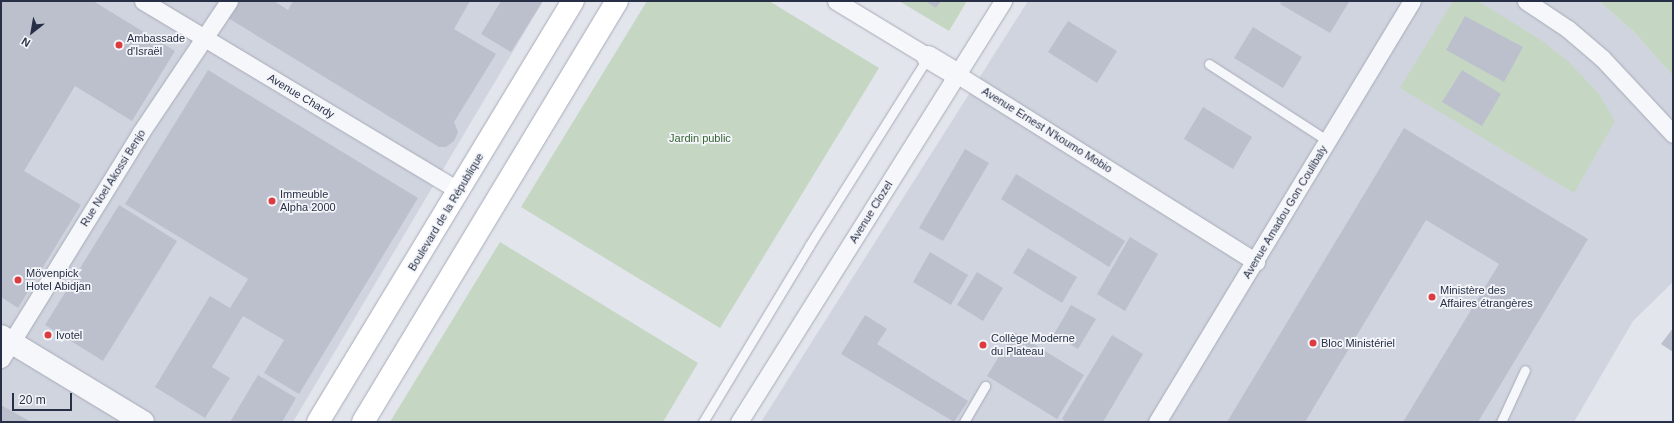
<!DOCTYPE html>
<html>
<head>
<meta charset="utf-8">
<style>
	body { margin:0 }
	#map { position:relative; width:1674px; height:423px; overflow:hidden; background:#e2e5ec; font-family:Helvetica,sans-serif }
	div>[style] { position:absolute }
	.built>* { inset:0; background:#d0d4df }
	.green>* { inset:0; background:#c5d7c3 }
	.building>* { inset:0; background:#bcc0cd }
	.roads { filter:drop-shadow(0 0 1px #a6abb7) drop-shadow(0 0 1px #a6abb7) }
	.service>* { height:9px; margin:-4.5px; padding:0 4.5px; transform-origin:4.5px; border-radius:4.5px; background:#f6f7fa }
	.minor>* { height:17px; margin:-8.5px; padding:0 8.5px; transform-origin:8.5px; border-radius:8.5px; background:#f6f7fa }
	.tertiary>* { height:22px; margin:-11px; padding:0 11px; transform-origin:11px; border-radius:11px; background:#f6f7fa }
	.secondary>* { height:22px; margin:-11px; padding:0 11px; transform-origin:11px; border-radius:11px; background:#fff }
	.dots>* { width:11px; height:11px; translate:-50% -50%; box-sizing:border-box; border:2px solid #f3f5f9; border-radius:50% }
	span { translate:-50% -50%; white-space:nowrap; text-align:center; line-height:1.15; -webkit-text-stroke:3.5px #f3f5f9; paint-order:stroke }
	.poi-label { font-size:11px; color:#283047 }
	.left { translate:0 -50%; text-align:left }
	.street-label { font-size:11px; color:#283047 }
	.park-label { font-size:11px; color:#376434 }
	.frame { position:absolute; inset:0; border:2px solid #283047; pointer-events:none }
	.north { position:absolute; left:12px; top:12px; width:40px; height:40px; -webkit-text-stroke:3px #f3f5f9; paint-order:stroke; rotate:211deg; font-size:11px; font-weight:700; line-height:16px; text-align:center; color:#283047 }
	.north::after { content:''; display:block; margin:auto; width:14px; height:18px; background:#283047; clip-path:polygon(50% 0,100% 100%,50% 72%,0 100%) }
	.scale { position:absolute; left:12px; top:393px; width:60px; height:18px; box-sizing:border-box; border:2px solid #283047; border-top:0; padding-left:5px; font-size:12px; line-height:14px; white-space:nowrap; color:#283047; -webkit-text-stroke:3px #f3f5f9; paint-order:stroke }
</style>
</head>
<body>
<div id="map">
	<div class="built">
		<i style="clip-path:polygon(1px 1px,543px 1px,293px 422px,1px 422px)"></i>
		<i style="clip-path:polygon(1028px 1px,1599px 1px,1635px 33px,1673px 76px,1673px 282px,1633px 321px,1574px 422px,761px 422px)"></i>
	</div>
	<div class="green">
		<i style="clip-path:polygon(647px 1px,769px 1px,879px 68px,720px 328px,521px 207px)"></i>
		<i style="clip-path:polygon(899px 1px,967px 1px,949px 31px)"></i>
		<i style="clip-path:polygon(1453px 1px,1478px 1px,1544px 42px,1571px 64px,1599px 94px,1615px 121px,1574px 193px,1400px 88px)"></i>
		<i style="clip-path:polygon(1599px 1px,1673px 1px,1673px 76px,1635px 33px)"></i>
		<i style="clip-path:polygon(500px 242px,698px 363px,663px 422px,390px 422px)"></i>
	</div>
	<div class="building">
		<i style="clip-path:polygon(1px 1px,93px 1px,175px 51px,132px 121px,75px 86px,24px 171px,81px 205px,18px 308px,1px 297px)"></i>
		<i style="clip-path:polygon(238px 1px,274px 1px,288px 10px,293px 1px,470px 1px,454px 29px,496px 54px,454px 122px,458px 132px,454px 141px,446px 147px,439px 147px,228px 18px)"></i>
		<i style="clip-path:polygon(501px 1px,543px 1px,511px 52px,481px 34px)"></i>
		<i style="clip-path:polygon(925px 1px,941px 1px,936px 8px)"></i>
		<i style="clip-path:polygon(1282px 1px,1347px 1px,1349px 2px,1330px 33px,1280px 4px)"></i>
		<i style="clip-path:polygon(1465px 16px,1523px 47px,1504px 82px,1446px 50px)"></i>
		<i style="clip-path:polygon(1068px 21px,1117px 51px,1097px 83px,1048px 52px)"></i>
		<i style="clip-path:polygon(1253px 27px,1302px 57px,1283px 88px,1234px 58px)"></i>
		<i style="clip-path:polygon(208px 70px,418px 198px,299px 394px,264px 373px,284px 340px,243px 316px,212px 367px,230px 378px,205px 418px,155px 387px,210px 296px,230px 308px,248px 279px,125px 204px)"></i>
		<i style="clip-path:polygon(1462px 70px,1501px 94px,1482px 126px,1442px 102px)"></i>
		<i style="clip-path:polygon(1203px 107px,1252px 137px,1233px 169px,1184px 139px)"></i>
		<i style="clip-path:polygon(1404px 128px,1588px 239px,1478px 422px,1403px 422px,1499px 264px,1426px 220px,1305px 422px,1227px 422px)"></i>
		<i style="clip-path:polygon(965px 149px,989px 163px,943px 241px,919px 228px)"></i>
		<i style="clip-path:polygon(1016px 174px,1125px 241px,1109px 267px,1001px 199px)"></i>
		<i style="clip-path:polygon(119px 205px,177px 241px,103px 361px,45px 325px)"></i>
		<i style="clip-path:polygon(1130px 237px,1158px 254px,1125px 311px,1097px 294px)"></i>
		<i style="clip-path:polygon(1028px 248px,1077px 277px,1062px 303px,1013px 273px)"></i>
		<i style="clip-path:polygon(930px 252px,968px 275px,951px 305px,913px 282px)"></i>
		<i style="clip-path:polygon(977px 272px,1003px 288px,983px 321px,957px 305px)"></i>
		<i style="clip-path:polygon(1071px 305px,1096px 319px,1078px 349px,1054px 334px)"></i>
		<i style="clip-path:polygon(865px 315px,887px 329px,877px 344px,968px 401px,954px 422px,841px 354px)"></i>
		<i style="clip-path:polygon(1673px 328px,1673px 352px,1661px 344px)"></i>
		<i style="clip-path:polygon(1014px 332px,1084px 375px,1057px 419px,987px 376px)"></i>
		<i style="clip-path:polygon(1112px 335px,1143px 354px,1103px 422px,1067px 422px,1062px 419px)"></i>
		<i style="clip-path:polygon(258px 375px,296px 398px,282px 422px,230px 422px)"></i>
		<i style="clip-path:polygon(1px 405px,31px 422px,1px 422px)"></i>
	</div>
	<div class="roads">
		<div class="service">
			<i style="left:1209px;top:64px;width:142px;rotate:32.9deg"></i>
			<i style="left:703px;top:422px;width:205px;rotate:-58.9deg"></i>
			<i style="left:809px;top:246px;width:223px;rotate:-57.8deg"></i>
			<i style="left:964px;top:422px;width:42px;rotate:-59.7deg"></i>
			<i style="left:1501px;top:422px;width:57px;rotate:-65.2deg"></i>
		</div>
		<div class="minor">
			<i style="left:143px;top:1px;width:369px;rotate:31deg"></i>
			<i style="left:836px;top:1px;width:108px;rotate:31.3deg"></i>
			<i style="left:1526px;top:1px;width:50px;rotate:33.7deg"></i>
			<i style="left:1568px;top:29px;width:45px;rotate:40.5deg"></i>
			<i style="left:1602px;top:58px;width:104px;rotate:46.9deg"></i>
			<i style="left:958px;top:75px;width:352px;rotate:32.1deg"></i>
			<i style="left:1px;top:359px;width:267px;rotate:-58.3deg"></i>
			<i style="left:141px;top:132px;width:158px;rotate:-56.1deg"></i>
			<i style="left:739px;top:422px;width:497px;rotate:-57.9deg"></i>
			<i style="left:1157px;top:422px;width:492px;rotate:-58.8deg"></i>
		</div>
		<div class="tertiary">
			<i style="left:928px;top:57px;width:35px;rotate:31deg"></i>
			<i style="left:1px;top:336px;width:166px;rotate:31.2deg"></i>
		</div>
		<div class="secondary">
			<i style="left:318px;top:422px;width:492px;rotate:-58.8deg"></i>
			<i style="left:363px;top:422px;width:492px;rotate:-58.9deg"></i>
		</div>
	</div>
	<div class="dots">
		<i style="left:119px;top:45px;background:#de3b40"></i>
		<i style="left:272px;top:201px;background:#de3b40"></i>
		<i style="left:18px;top:280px;background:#de3b40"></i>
		<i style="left:1432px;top:297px;background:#de3b40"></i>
		<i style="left:48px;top:335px;background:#de3b40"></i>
		<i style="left:1313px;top:343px;background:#de3b40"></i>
		<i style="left:983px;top:345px;background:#de3b40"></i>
	</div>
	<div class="poi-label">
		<span class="left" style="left:127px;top:45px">Ambassade<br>d'Israël</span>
		<span class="left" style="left:280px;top:201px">Immeuble<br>Alpha 2000</span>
		<span class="left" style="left:26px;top:280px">Mövenpick<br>Hotel Abidjan</span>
		<span class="left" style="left:1440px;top:297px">Ministère des<br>Affaires étrangères</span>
		<span class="left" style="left:56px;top:335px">Ivotel</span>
		<span class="left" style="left:991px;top:345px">Collège Moderne<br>du Plateau</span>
		<span class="left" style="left:1321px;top:343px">Bloc Ministériel</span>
	</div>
	<div class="street-label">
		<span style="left:301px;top:96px;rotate:31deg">Avenue Chardy</span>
		<span style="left:1047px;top:130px;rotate:32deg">Avenue Ernest N'koumo Mobio</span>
		<span style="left:113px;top:178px;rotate:-58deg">Rue Noel Akossi Benjo</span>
		<span style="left:446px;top:212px;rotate:-59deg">Boulevard de la République</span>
		<span style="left:871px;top:212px;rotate:-58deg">Avenue Clozel</span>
		<span style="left:1285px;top:212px;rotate:-59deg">Avenue Amadou Gon Coulibaly</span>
	</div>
	<div class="park-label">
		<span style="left:700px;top:138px">Jardin public</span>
	</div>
	<div class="frame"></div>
	<div class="north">N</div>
	<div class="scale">20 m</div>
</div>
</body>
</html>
